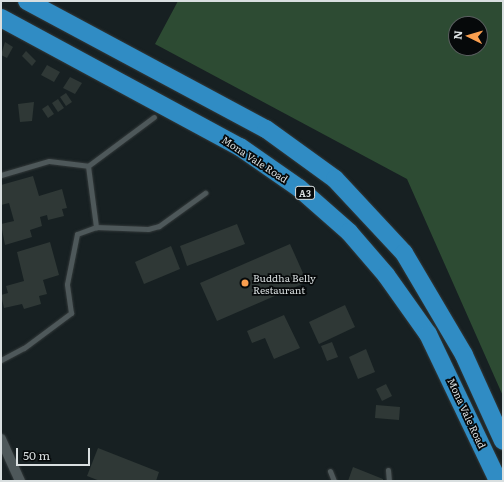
<!DOCTYPE html>
<html>
<head>
<meta charset="utf-8">
<style>
	body { margin:0 }
	#map { position:relative; width:504px; height:482px; overflow:hidden; background:#172022; font-family:Literata,serif }
	div>[style] { position:absolute }
	.green>* { inset:0; background:#2d4b33 }
	.building>* { inset:0; background:#2f3836 }
	.roads { filter:drop-shadow(0 0 1px #33393a) drop-shadow(0 0 1px #33393a) }
	.lane>* { height:5px; margin:-2.5px; padding:0 2.5px; transform-origin:2.5px; border-radius:2.5px; background:#4e585a }
	.street>* { height:10px; margin:-5px; padding:0 5px; transform-origin:5px; border-radius:5px; background:#4e585a }
	.highway>* { height:18px; margin:-9px; padding:0 9px; transform-origin:9px; border-radius:9px; background:#308cc4 }
	.dots>* { width:11px; height:11px; translate:-50% -50%; box-sizing:border-box; border:2px solid #06090a; border-radius:50% }
	span { translate:-50% -50%; white-space:nowrap; text-align:center; line-height:1.15; -webkit-text-stroke:3.5px #06090a; paint-order:stroke }
	.shield-label span { padding:1px 3px; background:#06090a; border:1px solid; border-radius:3px; -webkit-text-stroke-width:0 }
	.shield-label { font-size:9px; color:#d9dfe0; font-weight:700 }
	.street-label { font-size:10px; color:#d9dfe0 }
	.poi-label { font-size:10px; color:#d9dfe0 }
	.left { translate:0 -50%; text-align:left }
	.frame { position:absolute; inset:0; border:2px solid #d9dfe0; pointer-events:none }
	.north { position:absolute; left:448px; top:16px; width:40px; height:40px; box-sizing:border-box; background:#06090a; border:1px solid #5a5f60; border-radius:50%; rotate:275deg; font-size:11px; font-weight:700; line-height:16px; text-align:center; color:#d9dfe0 }
	.north::after { content:''; display:block; margin:auto; width:14px; height:18px; background:#fa9f4f; clip-path:polygon(50% 0,100% 100%,50% 72%,0 100%) }
	.scale { position:absolute; left:16px; top:448px; width:74px; height:18px; box-sizing:border-box; border:2px solid #d9dfe0; border-top:0; padding-left:5px; font-size:12px; line-height:14px; white-space:nowrap; color:#d9dfe0; -webkit-text-stroke:3px #06090a; paint-order:stroke }
</style>
</head>
<body>
<div id="map">
	<div class="green">
		<i style="clip-path:polygon(evenodd,178px 1px,503px 1px,503px 396px,407px 179px,155px 44px,178px 1px,456px 24px,480px 24px,480px 48px,456px 48px,456px 24px)"></i>
	</div>
	<div class="building">
		<i style="clip-path:polygon(5px 42px,13px 47px,7px 58px,1px 55px)"></i>
		<i style="clip-path:polygon(26px 51px,36px 61px,32px 66px,22px 56px)"></i>
		<i style="clip-path:polygon(47px 65px,60px 72px,54px 82px,41px 75px)"></i>
		<i style="clip-path:polygon(70px 77px,82px 83px,75px 94px,63px 88px)"></i>
		<i style="clip-path:polygon(66px 93px,72px 102px,66px 106px,60px 97px)"></i>
		<i style="clip-path:polygon(58px 99px,64px 108px,58px 112px,52px 103px)"></i>
		<i style="clip-path:polygon(34px 102px,32px 121px,20px 122px,18px 104px)"></i>
		<i style="clip-path:polygon(48px 105px,54px 114px,48px 118px,42px 109px)"></i>
		<i style="clip-path:polygon(33px 176px,39px 196px,62px 189px,67px 208px,62px 209px,64px 216px,48px 220px,47px 215px,40px 217px,42px 226px,30px 230px,32px 237px,5px 245px,1px 224px,14px 221px,9px 203px,1px 205px,1px 185px)"></i>
		<i style="clip-path:polygon(237px 224px,245px 244px,187px 266px,180px 246px)"></i>
		<i style="clip-path:polygon(50px 242px,59px 275px,43px 280px,47px 294px,39px 296px,41px 304px,24px 309px,22px 304px,4px 308px,1px 295px,8px 293px,6px 286px,24px 281px,17px 252px)"></i>
		<i style="clip-path:polygon(290px 244px,307px 282px,217px 321px,200px 283px)"></i>
		<i style="clip-path:polygon(171px 246px,180px 269px,144px 284px,135px 262px)"></i>
		<i style="clip-path:polygon(345px 305px,355px 327px,319px 344px,309px 322px)"></i>
		<i style="clip-path:polygon(284px 315px,300px 348px,274px 359px,265px 338px,252px 343px,247px 331px)"></i>
		<i style="clip-path:polygon(332px 342px,338px 357px,327px 361px,321px 346px)"></i>
		<i style="clip-path:polygon(366px 349px,375px 372px,358px 379px,349px 357px)"></i>
		<i style="clip-path:polygon(386px 384px,392px 396px,382px 401px,376px 389px)"></i>
		<i style="clip-path:polygon(376px 405px,400px 407px,399px 420px,375px 418px)"></i>
		<i style="clip-path:polygon(98px 448px,159px 472px,156px 481px,100px 481px,87px 476px)"></i>
		<i style="clip-path:polygon(353px 467px,383px 479px,383px 481px,348px 481px)"></i>
	</div>
	<div class="roads">
		<div class="lane">
			<i style="left:88px;top:166px;width:62px;rotate:82.5deg"></i>
			<i style="left:1px;top:175px;width:50px;rotate:-16.3deg"></i>
			<i style="left:49px;top:161px;width:39px;rotate:7deg"></i>
			<i style="left:88px;top:166px;width:82px;rotate:-36.6deg"></i>
			<i style="left:1px;top:360px;width:26px;rotate:-28deg"></i>
			<i style="left:24px;top:348px;width:59px;rotate:-36.7deg"></i>
			<i style="left:71px;top:313px;width:29px;rotate:-98deg"></i>
			<i style="left:67px;top:284px;width:51px;rotate:-78.7deg"></i>
			<i style="left:77px;top:234px;width:20px;rotate:-20deg"></i>
			<i style="left:96px;top:227px;width:52px;rotate:2.2deg"></i>
			<i style="left:148px;top:229px;width:11px;rotate:-15deg"></i>
			<i style="left:159px;top:226px;width:57px;rotate:-35.7deg"></i>
			<i style="left:388px;top:470px;width:11px;rotate:85deg"></i>
			<i style="left:330px;top:471px;width:11px;rotate:68deg"></i>
		</div>
		<div class="street">
			<i style="left:1px;top:439px;width:46px;rotate:65.7deg"></i>
		</div>
		<div class="highway">
			<i style="left:27px;top:1px;width:271px;rotate:28.2deg"></i>
			<i style="left:266px;top:129px;width:85px;rotate:35.9deg"></i>
			<i style="left:335px;top:179px;width:101px;rotate:47deg"></i>
			<i style="left:404px;top:253px;width:118px;rotate:59.5deg"></i>
			<i style="left:464px;top:355px;width:94px;rotate:65.6deg"></i>
			<i style="left:1px;top:18px;width:272px;rotate:28.4deg"></i>
			<i style="left:240px;top:147px;width:72px;rotate:34.8deg"></i>
			<i style="left:299px;top:188px;width:67px;rotate:41.3deg"></i>
			<i style="left:349px;top:232px;width:57px;rotate:49.3deg"></i>
			<i style="left:386px;top:275px;width:72px;rotate:54.6deg"></i>
			<i style="left:428px;top:334px;width:163px;rotate:64.5deg"></i>
		</div>
	</div>
	<div class="dots">
		<i style="left:245px;top:283px;background:#fa9f4f"></i>
	</div>
	<div class="shield-label">
		<span style="left:305px;top:193px">A3</span>
	</div>
	<div class="street-label">
		<span style="left:255px;top:159px;rotate:33deg">Mona Vale Road</span>
		<span style="left:467px;top:413px;rotate:65deg">Mona Vale Road</span>
	</div>
	<div class="poi-label">
		<span class="left" style="left:253px;top:283px">Buddha Belly<br>Restaurant</span>
	</div>
	<div class="frame"></div>
	<div class="north">N</div>
	<div class="scale">50 m</div>
</div>
</body>
</html>
